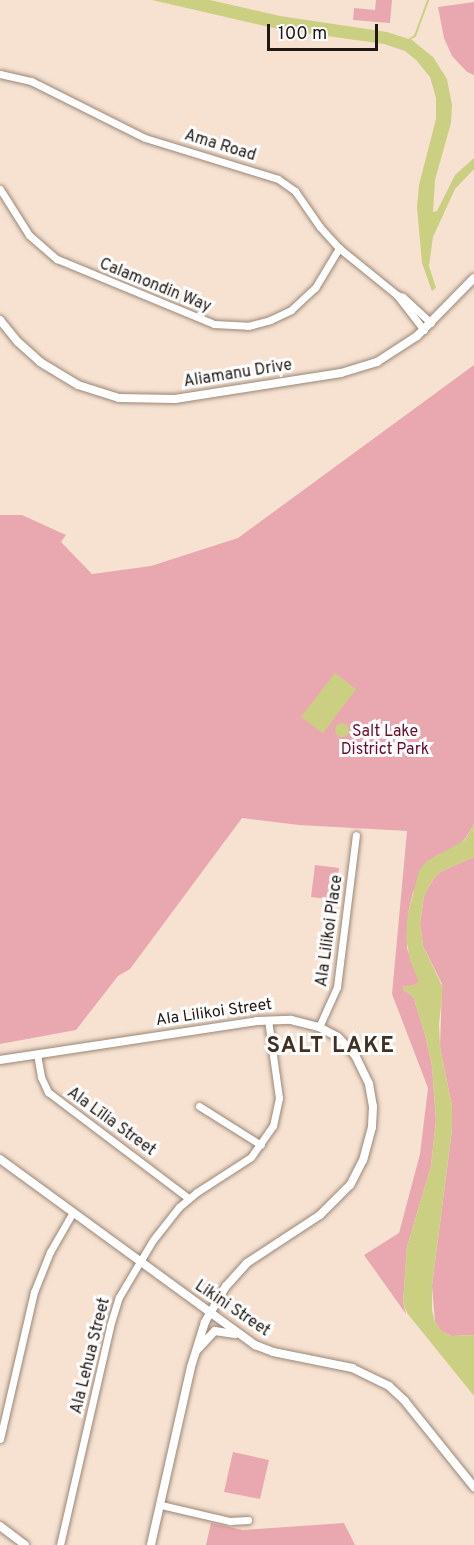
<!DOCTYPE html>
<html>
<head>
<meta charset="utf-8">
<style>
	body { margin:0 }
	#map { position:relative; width:474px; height:1545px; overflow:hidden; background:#f7e2d2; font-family:Overpass,sans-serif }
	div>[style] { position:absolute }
	.green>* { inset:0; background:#e9a8af }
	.water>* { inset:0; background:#cbcf82 }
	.round { border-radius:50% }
	.stream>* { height:2px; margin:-1px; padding:0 1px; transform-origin:1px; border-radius:1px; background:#cbcf82 }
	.roads { filter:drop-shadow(0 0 2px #9a8777) drop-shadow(0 0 2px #9a8777) }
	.minor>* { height:7px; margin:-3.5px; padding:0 3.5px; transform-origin:3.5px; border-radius:3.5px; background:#fff }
	.tertiary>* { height:8px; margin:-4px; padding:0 4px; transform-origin:4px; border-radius:4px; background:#fff }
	span { translate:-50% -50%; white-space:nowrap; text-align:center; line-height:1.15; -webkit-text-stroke:6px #fff; paint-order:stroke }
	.street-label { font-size:16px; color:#201813 }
	.park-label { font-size:16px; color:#6b0927 }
	.district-label { font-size:22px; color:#413124; font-weight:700; letter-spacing:1.5px }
	.scale { position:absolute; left:267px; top:24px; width:111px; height:27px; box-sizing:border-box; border:3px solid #201813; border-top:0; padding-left:8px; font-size:18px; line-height:21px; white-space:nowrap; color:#201813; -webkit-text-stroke:4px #fff; paint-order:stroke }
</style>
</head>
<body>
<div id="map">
	<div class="green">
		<i style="clip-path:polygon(376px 0,392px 0,390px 23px,353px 20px,354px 8px,375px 10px)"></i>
		<i style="clip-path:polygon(474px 2px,474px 75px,467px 72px,452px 56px,444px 38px,438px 7px)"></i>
		<i style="clip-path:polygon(474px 365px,474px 824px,465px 839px,457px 847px,436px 856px,413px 892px,408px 914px,407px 948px,419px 982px,415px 985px,403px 987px,403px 990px,413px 996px,425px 1034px,432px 1066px,436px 1120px,431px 1166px,407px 1247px,403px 1302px,406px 1314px,364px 1255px,399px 1233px,420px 1154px,428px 1088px,392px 994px,407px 831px,299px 825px,242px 818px,130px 969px,118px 976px,76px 1030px,0 1044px,0 515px,22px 515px,66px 535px,61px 542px,92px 574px,151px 566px,238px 538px)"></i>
		<i style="clip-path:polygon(474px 857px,474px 1335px,452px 1336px,441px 1331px,435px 1322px,432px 1286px,452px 1129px,452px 1106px,440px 1047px,442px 984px,423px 946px,420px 923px,424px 896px,434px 878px,440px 872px)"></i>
		<i style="clip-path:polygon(315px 865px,339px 868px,335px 900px,311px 897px)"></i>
		<i style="clip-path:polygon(233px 1452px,269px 1460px,260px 1499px,224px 1492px)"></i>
		<i style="clip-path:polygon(211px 1523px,243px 1530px,344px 1523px,355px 1545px,206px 1545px)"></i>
	</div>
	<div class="water">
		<i style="clip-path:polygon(152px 0,210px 0,280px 16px,387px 32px,412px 40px,433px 57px,447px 79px,452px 105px,451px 123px,435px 180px,433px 212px,437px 211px,455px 175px,474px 158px,474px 169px,455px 189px,433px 237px,429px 266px,436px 288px,432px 291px,422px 263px,417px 207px,419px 185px,436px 119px,436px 98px,430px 77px,416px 60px,405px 51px,384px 44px,278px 29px)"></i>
		<i style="clip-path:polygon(335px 673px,356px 689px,323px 733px,301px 717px)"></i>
		<i class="round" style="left:335px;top:723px;width:14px;height:14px"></i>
		<i style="clip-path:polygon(474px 824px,474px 857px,440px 872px,434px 878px,424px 896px,420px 923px,423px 946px,443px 988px,439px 1024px,440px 1047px,452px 1106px,452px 1129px,432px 1286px,432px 1310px,435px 1322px,441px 1331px,452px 1336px,474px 1335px,474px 1396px,407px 1313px,403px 1302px,407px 1247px,431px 1166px,436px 1120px,432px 1066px,425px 1034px,413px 996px,403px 990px,403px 987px,415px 985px,419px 982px,410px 960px,406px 937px,408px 914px,419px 871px,426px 862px,465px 840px)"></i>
	</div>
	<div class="stream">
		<i style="left:410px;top:39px;width:6px;rotate:-31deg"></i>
		<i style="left:415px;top:36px;width:38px;rotate:-70deg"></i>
	</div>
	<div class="roads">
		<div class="minor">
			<i style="left:0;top:74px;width:32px;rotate:13deg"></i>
			<i style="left:31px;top:81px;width:127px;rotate:26.6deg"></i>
			<i style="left:145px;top:138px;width:139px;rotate:17.1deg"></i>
			<i style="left:278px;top:179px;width:21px;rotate:35deg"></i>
			<i style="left:295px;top:191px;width:44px;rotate:55.2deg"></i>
			<i style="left:320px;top:227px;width:28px;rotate:48deg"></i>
			<i style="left:339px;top:248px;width:75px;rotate:39deg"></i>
			<i style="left:397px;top:295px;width:44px;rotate:52.4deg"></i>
			<i style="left:0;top:189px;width:54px;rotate:57.8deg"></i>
			<i style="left:29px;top:235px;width:37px;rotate:41deg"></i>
			<i style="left:57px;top:259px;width:170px;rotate:22.5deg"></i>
			<i style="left:214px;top:324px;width:34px;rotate:3deg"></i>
			<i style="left:248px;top:326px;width:23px;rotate:-15deg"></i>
			<i style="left:270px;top:320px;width:23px;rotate:-25deg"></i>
			<i style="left:291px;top:310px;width:33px;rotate:-43deg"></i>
			<i style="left:315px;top:288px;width:47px;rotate:-59deg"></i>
			<i style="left:397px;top:295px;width:6px;rotate:18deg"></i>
			<i style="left:403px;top:297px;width:38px;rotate:43deg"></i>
			<i style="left:319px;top:1027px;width:44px;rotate:-65.8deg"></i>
			<i style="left:337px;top:987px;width:153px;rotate:-82.9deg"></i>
			<i style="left:37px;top:1054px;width:23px;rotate:80deg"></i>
			<i style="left:41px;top:1077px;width:17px;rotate:65deg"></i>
			<i style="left:48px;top:1092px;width:176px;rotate:37.1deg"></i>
			<i style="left:199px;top:1106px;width:73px;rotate:32.2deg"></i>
			<i style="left:0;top:1439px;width:151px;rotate:-77deg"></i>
			<i style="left:34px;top:1292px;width:43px;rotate:-68.2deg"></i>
			<i style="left:50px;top:1252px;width:46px;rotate:-60.1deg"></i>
			<i style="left:161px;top:1505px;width:71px;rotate:13.1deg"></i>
			<i style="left:230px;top:1521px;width:18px;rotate:-3deg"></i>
			<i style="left:60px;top:1545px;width:225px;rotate:-77.1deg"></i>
			<i style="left:110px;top:1326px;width:30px;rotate:-73deg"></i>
			<i style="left:119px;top:1297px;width:66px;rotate:-59.2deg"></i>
			<i style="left:153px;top:1240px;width:42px;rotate:-51.8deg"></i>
			<i style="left:179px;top:1207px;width:23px;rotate:-40deg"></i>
			<i style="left:197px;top:1192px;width:64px;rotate:-32.9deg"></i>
			<i style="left:251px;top:1157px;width:38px;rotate:-55deg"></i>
			<i style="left:273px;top:1126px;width:29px;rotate:-78deg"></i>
			<i style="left:279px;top:1098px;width:79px;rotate:-98deg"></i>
		</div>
		<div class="tertiary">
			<i style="left:0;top:320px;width:28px;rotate:51deg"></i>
			<i style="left:18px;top:342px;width:30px;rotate:42deg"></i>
			<i style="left:40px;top:362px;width:44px;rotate:31.2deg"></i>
			<i style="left:78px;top:385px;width:43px;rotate:17.6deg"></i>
			<i style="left:119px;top:398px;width:56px;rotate:1deg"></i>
			<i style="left:175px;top:399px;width:168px;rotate:-8.9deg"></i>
			<i style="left:341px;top:373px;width:38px;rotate:-17deg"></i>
			<i style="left:377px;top:362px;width:48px;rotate:-33deg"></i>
			<i style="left:417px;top:336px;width:81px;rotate:-45.5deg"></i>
			<i style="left:0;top:1060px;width:260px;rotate:-8.6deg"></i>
			<i style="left:257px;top:1021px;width:34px;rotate:-2deg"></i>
			<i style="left:291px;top:1020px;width:29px;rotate:14deg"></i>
			<i style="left:319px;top:1027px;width:21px;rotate:28deg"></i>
			<i style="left:338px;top:1037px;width:25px;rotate:47deg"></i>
			<i style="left:355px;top:1055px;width:32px;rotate:64deg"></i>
			<i style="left:369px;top:1084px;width:23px;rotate:80deg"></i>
			<i style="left:373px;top:1107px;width:20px;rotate:93deg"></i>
			<i style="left:372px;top:1127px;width:34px;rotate:105deg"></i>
			<i style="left:363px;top:1160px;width:28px;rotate:117deg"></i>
			<i style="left:350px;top:1185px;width:42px;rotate:135deg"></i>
			<i style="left:320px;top:1215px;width:87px;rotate:146.7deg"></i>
			<i style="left:247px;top:1263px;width:31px;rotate:132deg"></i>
			<i style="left:226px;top:1286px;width:42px;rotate:120.3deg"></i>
			<i style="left:205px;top:1322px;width:47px;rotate:107.3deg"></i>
			<i style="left:191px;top:1367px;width:182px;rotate:102.7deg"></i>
			<i style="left:0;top:1159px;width:316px;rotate:36.1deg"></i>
			<i style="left:255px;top:1345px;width:19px;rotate:21deg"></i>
			<i style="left:273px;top:1352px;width:81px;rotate:11.4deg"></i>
			<i style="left:352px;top:1368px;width:41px;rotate:25.9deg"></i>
			<i style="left:389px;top:1386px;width:21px;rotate:43deg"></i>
			<i style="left:404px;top:1400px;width:112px;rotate:51.2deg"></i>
			<i style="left:197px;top:1350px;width:26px;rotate:-47deg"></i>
			<i style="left:215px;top:1331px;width:20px;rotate:9deg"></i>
			<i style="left:0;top:1526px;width:31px;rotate:37deg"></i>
		</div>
	</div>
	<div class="street-label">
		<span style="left:220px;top:146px;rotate:17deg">Ama Road</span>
		<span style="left:155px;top:286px;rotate:22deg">Calamondin Way</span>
		<span style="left:238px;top:374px;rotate:-9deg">Aliamanu Drive</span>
		<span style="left:330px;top:931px;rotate:-82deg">Ala Lilikoi Place</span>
		<span style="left:214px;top:1013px;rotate:-8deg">Ala Lilikoi Street</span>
		<span style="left:111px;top:1122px;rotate:36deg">Ala Līlia Street</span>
		<span style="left:232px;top:1309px;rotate:34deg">Likini Street</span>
		<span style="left:91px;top:1356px;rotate:-76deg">Ala Lehua Street</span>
	</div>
	<div class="park-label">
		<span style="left:385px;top:741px">Salt Lake<br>District Park</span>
	</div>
	<div class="district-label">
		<span style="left:331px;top:1047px">SALT LAKE</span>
	</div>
	<div class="scale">100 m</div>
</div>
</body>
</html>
